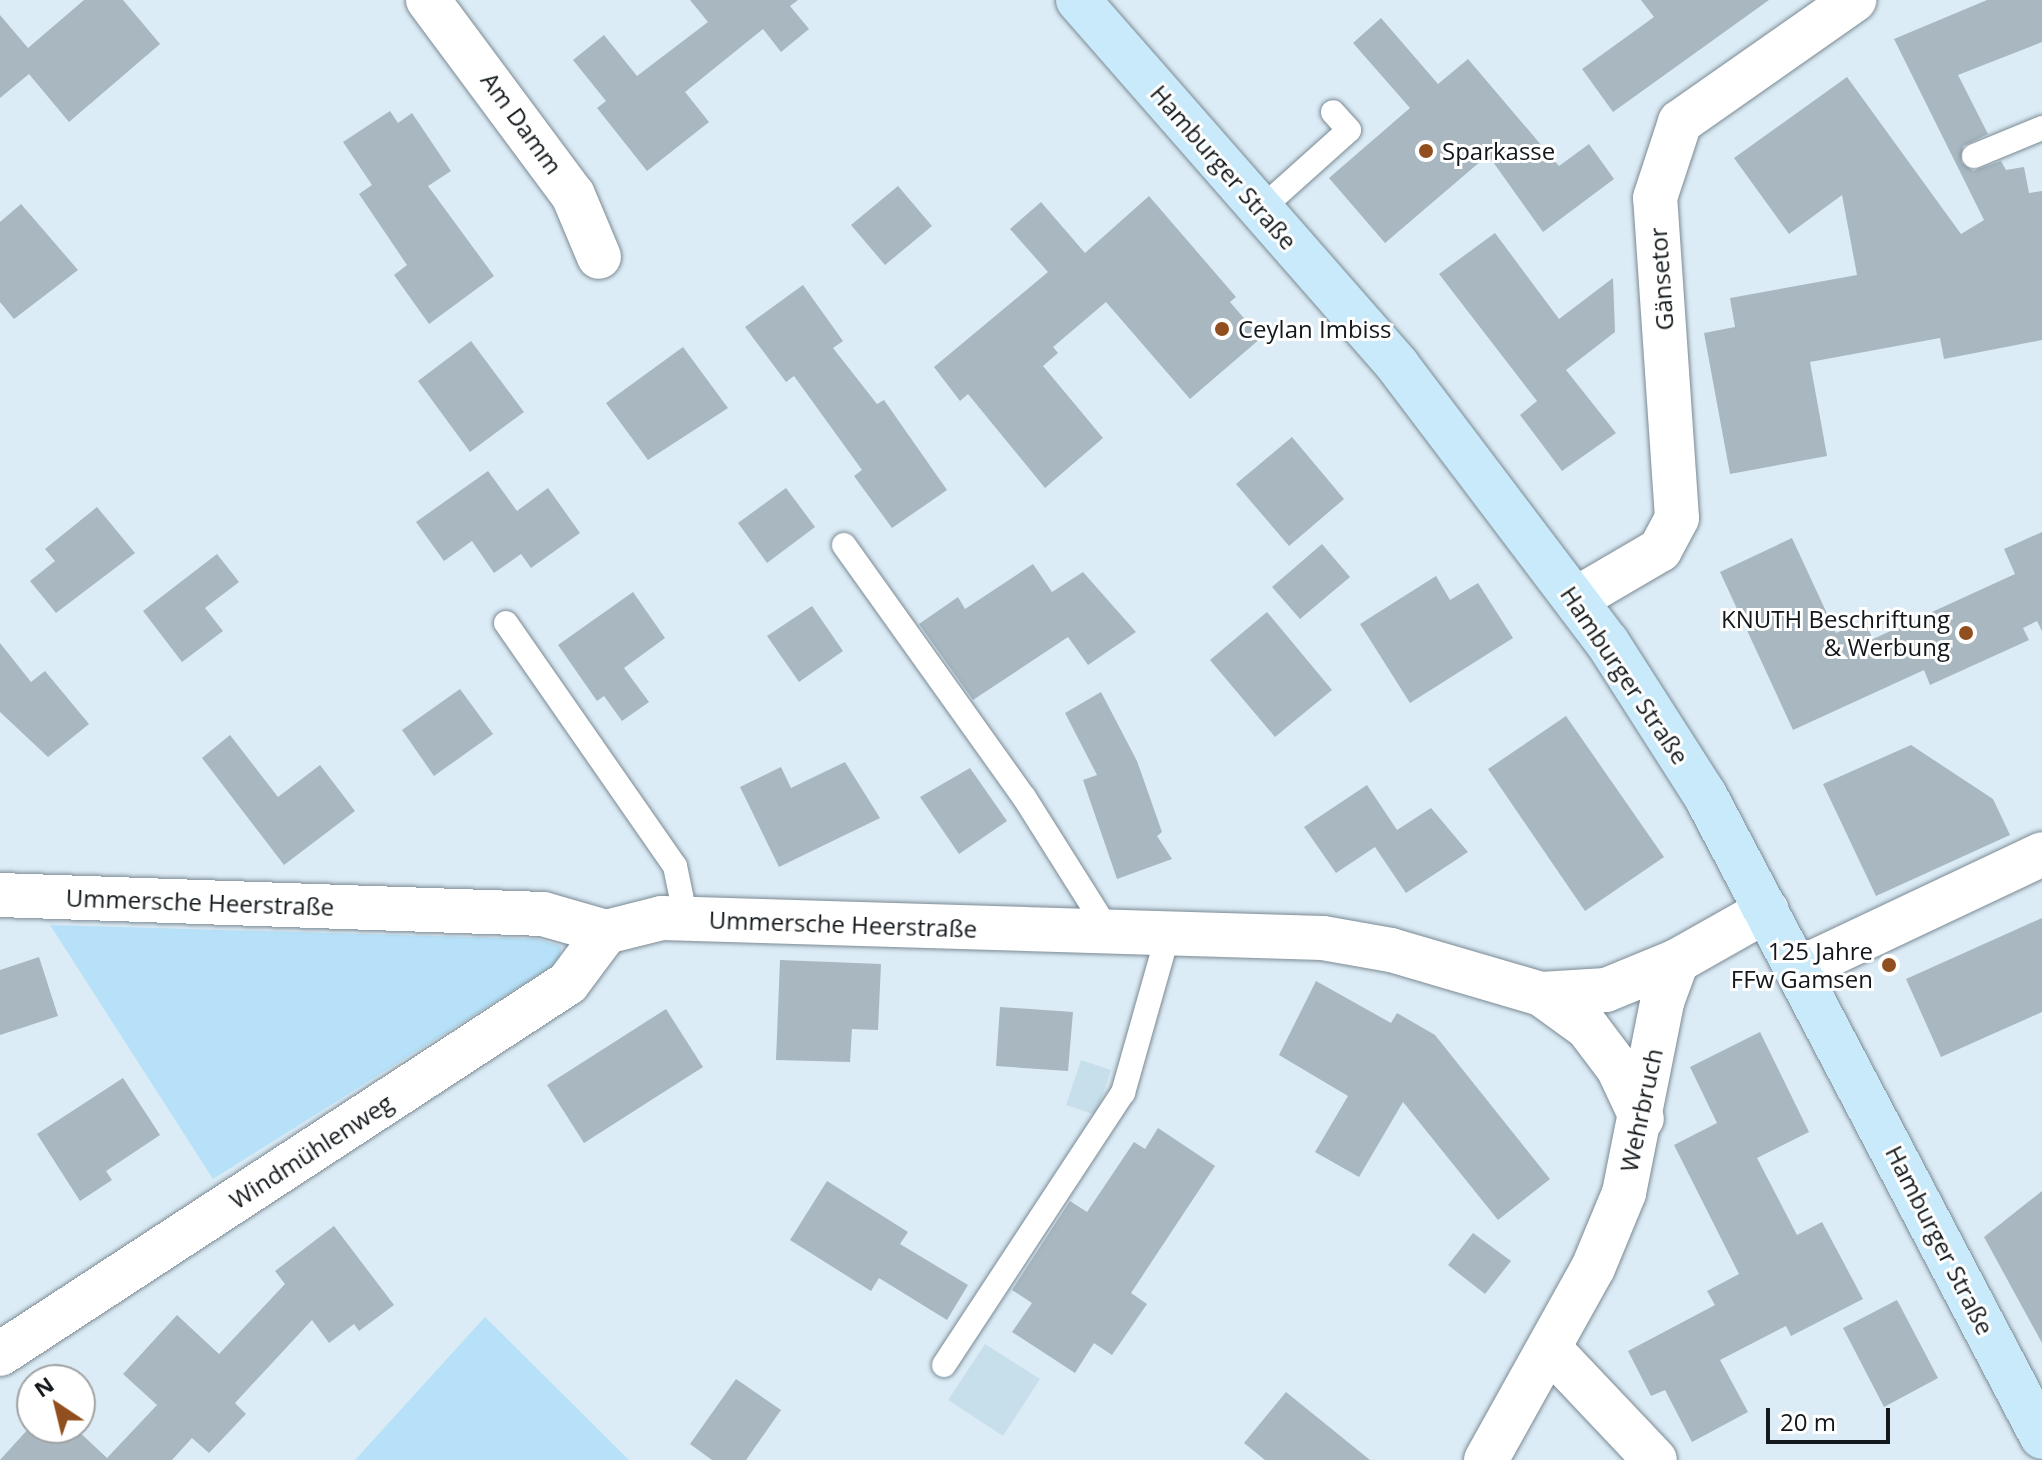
<!DOCTYPE html>
<html>
<head>
<meta charset="utf-8">
<style>
	body { margin:0 }
	#map { position:relative; width:2042px; height:1460px; overflow:hidden; background:#dcecf6; font-family:"Open Sans",sans-serif }
	div>[style] { position:absolute }
	.built>* { inset:0; background:#c7dfeb }
	.green>* { inset:0; background:#b7e1f8 }
	.building>* { inset:0; background:#a8b7c0 }
	.roads { filter:drop-shadow(0 0 2px #7b8a93) drop-shadow(0 0 2px #7b8a93) }
	.lane>* { height:24px; margin:-12px; padding:0 12px; transform-origin:12px; border-radius:12px; background:#fff }
	.street>* { height:44px; margin:-22px; padding:0 22px; transform-origin:22px; border-radius:22px; background:#fff }
	.secondary>* { height:44px; margin:-22px; padding:0 22px; transform-origin:22px; border-radius:22px; background:#c8eafa }
	.dots>* { width:22px; height:22px; translate:-50% -50%; box-sizing:border-box; border:4px solid #fff; border-radius:50% }
	span { translate:-50% -50%; white-space:nowrap; text-align:center; line-height:1.15; -webkit-text-stroke:6px #fff; paint-order:stroke }
	.street-label { font-size:24px; color:#12181b }
	.poi-label { font-size:24px; color:#12181b }
	.left { translate:0 -50%; text-align:left }
	.right { translate:-100% -50%; text-align:right }
	.north { position:absolute; left:16px; top:1364px; width:80px; height:80px; box-sizing:border-box; background:#fff; border:2px solid #a0a3a4; border-radius:50%; rotate:325deg; font-size:22px; font-weight:700; line-height:32px; text-align:center; color:#12181b }
	.north::after { content:''; display:block; margin:auto; width:28px; height:36px; background:#914e1e; clip-path:polygon(50% 0,100% 100%,50% 72%,0 100%) }
	.scale { position:absolute; left:1766px; top:1408px; width:124px; height:36px; box-sizing:border-box; border:4px solid #12181b; border-top:0; padding-left:10px; font-size:24px; line-height:28px; white-space:nowrap; color:#12181b; -webkit-text-stroke:6px #fff; paint-order:stroke }
</style>
</head>
<body>
<div id="map">
	<div class="built">
		<i style="clip-path:polygon(1081px 1060px,1111px 1070px,1096px 1115px,1066px 1105px)"></i>
		<i style="clip-path:polygon(985px 1344px,1040px 1379px,1003px 1436px,948px 1400px)"></i>
	</div>
	<div class="green">
		<i style="clip-path:polygon(50px 925px,537px 939px,561px 946px,560px 961px,213px 1179px)"></i>
		<i style="clip-path:polygon(485px 1317px,629px 1460px,355px 1460px)"></i>
	</div>
	<div class="building">
		<i style="clip-path:polygon(84px 0,123px 0,160px 44px,69px 122px,29px 74px,0 98px,0 15px,28px 48px)"></i>
		<i style="clip-path:polygon(690px 0,798px 0,790px 6px,809px 29px,781px 52px,763px 29px,685px 92px,709px 122px,647px 171px,597px 108px,606px 101px,573px 60px,604px 35px,637px 76px,708px 22px)"></i>
		<i style="clip-path:polygon(1641px 0,1769px 0,1613px 112px,1582px 69px,1654px 17px)"></i>
		<i style="clip-path:polygon(1987px 0,2042px 0,2042px 42px,1958px 75px,1988px 134px,1963px 146px,1961px 162px,1973px 171px,2001px 161px,2006px 170px,2024px 167px,2029px 193px,2042px 191px,2042px 340px,1944px 359px,1940px 338px,1810px 362px,1827px 456px,1730px 474px,1704px 333px,1735px 327px,1730px 298px,1857px 275px,1842px 195px,1789px 234px,1734px 158px,1847px 77px,1961px 234px,1984px 220px,1894px 39px)"></i>
		<i style="clip-path:polygon(1381px 18px,1438px 84px,1468px 59px,1559px 166px,1589px 144px,1614px 179px,1543px 232px,1488px 155px,1385px 243px,1329px 178px,1410px 108px,1353px 43px)"></i>
		<i style="clip-path:polygon(390px 111px,398px 123px,412px 113px,451px 171px,428px 186px,494px 276px,429px 324px,394px 275px,407px 265px,359px 194px,372px 185px,343px 142px)"></i>
		<i style="clip-path:polygon(898px 186px,932px 226px,885px 265px,851px 225px)"></i>
		<i style="clip-path:polygon(1149px 196px,1236px 297px,1230px 302px,1261px 338px,1190px 399px,1106px 302px,1053px 347px,1058px 353px,1043px 366px,1103px 438px,1045px 488px,968px 394px,960px 401px,934px 367px,1048px 272px,1010px 229px,1041px 202px,1085px 253px)"></i>
		<i style="clip-path:polygon(21px 204px,78px 270px,14px 319px,0 302px,0 222px)"></i>
		<i style="clip-path:polygon(1495px 233px,1559px 319px,1613px 278px,1615px 332px,1566px 370px,1616px 433px,1562px 471px,1520px 415px,1537px 401px,1439px 274px)"></i>
		<i style="clip-path:polygon(803px 285px,843px 341px,833px 348px,877px 404px,884px 400px,947px 490px,892px 528px,854px 476px,862px 470px,794px 376px,786px 382px,745px 327px)"></i>
		<i style="clip-path:polygon(471px 341px,524px 412px,470px 452px,418px 381px)"></i>
		<i style="clip-path:polygon(683px 347px,728px 408px,648px 460px,606px 403px)"></i>
		<i style="clip-path:polygon(1292px 437px,1344px 499px,1289px 546px,1236px 484px)"></i>
		<i style="clip-path:polygon(488px 471px,517px 511px,548px 488px,580px 533px,531px 568px,521px 554px,494px 573px,472px 541px,444px 561px,416px 522px)"></i>
		<i style="clip-path:polygon(786px 488px,815px 527px,767px 563px,738px 523px)"></i>
		<i style="clip-path:polygon(97px 507px,135px 553px,56px 613px,30px 581px,55px 561px,45px 549px)"></i>
		<i style="clip-path:polygon(2042px 532px,2042px 631px,2037px 621px,2023px 628px,2029px 640px,1930px 685px,1924px 670px,1793px 730px,1720px 572px,1792px 538px,1836px 633px,1864px 620px,1873px 639px,2015px 574px,2004px 549px)"></i>
		<i style="clip-path:polygon(1322px 544px,1350px 577px,1300px 619px,1272px 587px)"></i>
		<i style="clip-path:polygon(217px 554px,239px 582px,205px 608px,223px 631px,182px 662px,143px 611px)"></i>
		<i style="clip-path:polygon(1033px 564px,1052px 592px,1083px 572px,1136px 632px,1088px 665px,1068px 637px,973px 700px,919px 624px,958px 597px,965px 609px)"></i>
		<i style="clip-path:polygon(1436px 576px,1450px 600px,1478px 583px,1513px 638px,1410px 703px,1360px 624px)"></i>
		<i style="clip-path:polygon(633px 592px,665px 638px,624px 668px,649px 702px,622px 721px,604px 696px,597px 701px,558px 645px)"></i>
		<i style="clip-path:polygon(812px 606px,843px 651px,799px 682px,767px 636px)"></i>
		<i style="clip-path:polygon(1267px 612px,1332px 690px,1275px 737px,1210px 660px)"></i>
		<i style="clip-path:polygon(0 643px,31px 682px,45px 671px,89px 724px,48px 757px,0 712px)"></i>
		<i style="clip-path:polygon(460px 689px,493px 734px,434px 776px,402px 730px)"></i>
		<i style="clip-path:polygon(1101px 692px,1137px 761px,1162px 832px,1157px 836px,1172px 859px,1117px 879px,1083px 780px,1097px 775px,1065px 713px)"></i>
		<i style="clip-path:polygon(1566px 716px,1664px 857px,1585px 911px,1488px 769px)"></i>
		<i style="clip-path:polygon(230px 735px,278px 797px,320px 765px,355px 811px,284px 865px,202px 758px)"></i>
		<i style="clip-path:polygon(1911px 745px,1993px 799px,2010px 835px,1876px 896px,1823px 784px)"></i>
		<i style="clip-path:polygon(845px 762px,880px 818px,779px 867px,740px 787px,781px 767px,791px 788px)"></i>
		<i style="clip-path:polygon(970px 768px,1007px 821px,959px 854px,920px 797px)"></i>
		<i style="clip-path:polygon(1367px 785px,1397px 830px,1431px 808px,1468px 852px,1406px 893px,1375px 847px,1336px 873px,1304px 827px)"></i>
		<i style="clip-path:polygon(2042px 918px,2042px 1012px,1941px 1057px,1906px 979px)"></i>
		<i style="clip-path:polygon(39px 957px,58px 1016px,0 1035px,0 970px)"></i>
		<i style="clip-path:polygon(780px 960px,881px 964px,878px 1030px,852px 1029px,850px 1062px,776px 1060px)"></i>
		<i style="clip-path:polygon(1316px 981px,1391px 1023px,1397px 1013px,1435px 1035px,1550px 1179px,1498px 1220px,1403px 1102px,1359px 1177px,1315px 1152px,1348px 1096px,1279px 1055px)"></i>
		<i style="clip-path:polygon(1000px 1007px,1073px 1012px,1068px 1071px,996px 1066px)"></i>
		<i style="clip-path:polygon(666px 1009px,703px 1067px,584px 1143px,547px 1085px)"></i>
		<i style="clip-path:polygon(1760px 1032px,1809px 1132px,1757px 1158px,1797px 1235px,1822px 1222px,1863px 1299px,1791px 1336px,1786px 1326px,1720px 1360px,1748px 1412px,1692px 1442px,1665px 1390px,1651px 1396px,1628px 1351px,1715px 1305px,1707px 1291px,1739px 1274px,1674px 1145px,1717px 1123px,1690px 1067px)"></i>
		<i style="clip-path:polygon(123px 1078px,160px 1135px,106px 1171px,112px 1180px,80px 1201px,37px 1134px)"></i>
		<i style="clip-path:polygon(1158px 1128px,1215px 1166px,1131px 1293px,1147px 1304px,1112px 1355px,1094px 1343px,1075px 1373px,1012px 1332px,1032px 1303px,1012px 1290px,1070px 1201px,1087px 1212px,1134px 1142px,1145px 1149px)"></i>
		<i style="clip-path:polygon(827px 1181px,908px 1232px,900px 1244px,968px 1285px,947px 1320px,879px 1278px,871px 1291px,790px 1240px)"></i>
		<i style="clip-path:polygon(2042px 1191px,2042px 1343px,1984px 1237px)"></i>
		<i style="clip-path:polygon(334px 1226px,394px 1305px,359px 1331px,354px 1324px,329px 1343px,312px 1320px,235px 1403px,246px 1414px,209px 1453px,192px 1438px,172px 1460px,0 1460px,29px 1428px,75px 1428px,107px 1458px,157px 1405px,123px 1374px,177px 1315px,219px 1354px,285px 1284px,275px 1271px)"></i>
		<i style="clip-path:polygon(1473px 1233px,1511px 1261px,1485px 1294px,1448px 1265px)"></i>
		<i style="clip-path:polygon(1897px 1300px,1938px 1378px,1884px 1407px,1843px 1328px)"></i>
		<i style="clip-path:polygon(736px 1379px,781px 1410px,746px 1460px,712px 1460px,690px 1444px)"></i>
		<i style="clip-path:polygon(1286px 1392px,1370px 1460px,1265px 1460px,1244px 1443px)"></i>
	</div>
	<div class="roads">
		<div class="lane">
			<i style="left:1974px;top:156px;width:74px;rotate:-22.4deg"></i>
			<i style="left:1261px;top:209px;width:118px;rotate:-41.9deg"></i>
			<i style="left:1349px;top:130px;width:24px;rotate:-132deg"></i>
			<i style="left:844px;top:545px;width:310px;rotate:54.5deg"></i>
			<i style="left:1024px;top:797px;width:160px;rotate:57.8deg"></i>
			<i style="left:506px;top:623px;width:296px;rotate:55.2deg"></i>
			<i style="left:675px;top:866px;width:54px;rotate:78.3deg"></i>
			<i style="left:944px;top:1365px;width:326px;rotate:-56.7deg"></i>
			<i style="left:1123px;top:1093px;width:165px;rotate:-74.2deg"></i>
		</div>
		<div class="street">
			<i style="left:428px;top:0;width:243px;rotate:53.4deg"></i>
			<i style="left:573px;top:195px;width:67px;rotate:67.2deg"></i>
			<i style="left:1576px;top:599px;width:97px;rotate:-30.3deg"></i>
			<i style="left:1660px;top:550px;width:36px;rotate:-62deg"></i>
			<i style="left:1677px;top:518px;width:321px;rotate:-93.9deg"></i>
			<i style="left:1655px;top:198px;width:80px;rotate:-71.8deg"></i>
			<i style="left:1680px;top:122px;width:213px;rotate:-35deg"></i>
			<i style="left:0;top:895px;width:543px;rotate:2deg"></i>
			<i style="left:543px;top:914px;width:66px;rotate:15.9deg"></i>
			<i style="left:606px;top:932px;width:58px;rotate:-14deg"></i>
			<i style="left:662px;top:918px;width:661px;rotate:1.73deg"></i>
			<i style="left:1323px;top:938px;width:69px;rotate:10deg"></i>
			<i style="left:1391px;top:950px;width:156px;rotate:16.3deg"></i>
			<i style="left:1541px;top:994px;width:65px;rotate:-3.5deg"></i>
			<i style="left:1606px;top:990px;width:77px;rotate:-22.2deg"></i>
			<i style="left:1677px;top:961px;width:103px;rotate:-29.5deg"></i>
			<i style="left:1797px;top:970px;width:271px;rotate:-25.3deg"></i>
			<i style="left:1541px;top:994px;width:57px;rotate:35.7deg"></i>
			<i style="left:1587px;top:1027px;width:51px;rotate:52.9deg"></i>
			<i style="left:1618px;top:1068px;width:56px;rotate:64.8deg"></i>
			<i style="left:1549px;top:1348px;width:154px;rotate:46.6deg"></i>
			<i style="left:0;top:1354px;width:678px;rotate:-33.15deg"></i>
			<i style="left:568px;top:983px;width:64px;rotate:-53.3deg"></i>
			<i style="left:1486px;top:1460px;width:220px;rotate:-60.9deg"></i>
			<i style="left:1593px;top:1268px;width:81px;rotate:-67.5deg"></i>
			<i style="left:1624px;top:1193px;width:195px;rotate:-78.7deg"></i>
			<i style="left:1662px;top:1002px;width:44px;rotate:-69.9deg"></i>
		</div>
		<div class="secondary">
			<i style="left:1078px;top:0;width:486px;rotate:48.8deg"></i>
			<i style="left:1398px;top:366px;width:346px;rotate:52.9deg"></i>
			<i style="left:1607px;top:642px;width:182px;rotate:57.4deg"></i>
			<i style="left:1705px;top:795px;width:725px;rotate:62.3deg"></i>
		</div>
	</div>
	<div class="dots">
		<i style="left:1426px;top:151px;background:#914e1e"></i>
		<i style="left:1222px;top:329px;background:#914e1e"></i>
		<i style="left:1966px;top:633px;background:#914e1e"></i>
		<i style="left:1889px;top:965px;background:#914e1e"></i>
	</div>
	<div class="street-label">
		<span style="left:522px;top:123px;rotate:54deg">Am Damm</span>
		<span style="left:1224px;top:167px;rotate:49deg">Hamburger Straße</span>
		<span style="left:1661px;top:279px;rotate:-94deg">Gänsetor</span>
		<span style="left:1625px;top:675px;rotate:56deg">Hamburger Straße</span>
		<span style="left:200px;top:902px;rotate:2deg">Ummersche Heerstraße</span>
		<span style="left:843px;top:924px;rotate:2deg">Ummersche Heerstraße</span>
		<span style="left:1641px;top:1110px;rotate:-78deg">Wehrbruch</span>
		<span style="left:311px;top:1151px;rotate:-33deg">Windmühlenweg</span>
		<span style="left:1940px;top:1240px;rotate:63deg">Hamburger Straße</span>
	</div>
	<div class="poi-label">
		<span class="left" style="left:1442px;top:151px">Sparkasse</span>
		<span class="left" style="left:1238px;top:329px">Ceylan Imbiss</span>
		<span class="right" style="left:1950px;top:633px">KNUTH Beschriftung<br>&amp; Werbung</span>
		<span class="right" style="left:1873px;top:965px">125 Jahre<br>FFw Gamsen</span>
	</div>
	<div class="north">N</div>
	<div class="scale">20 m</div>
</div>
</body>
</html>
